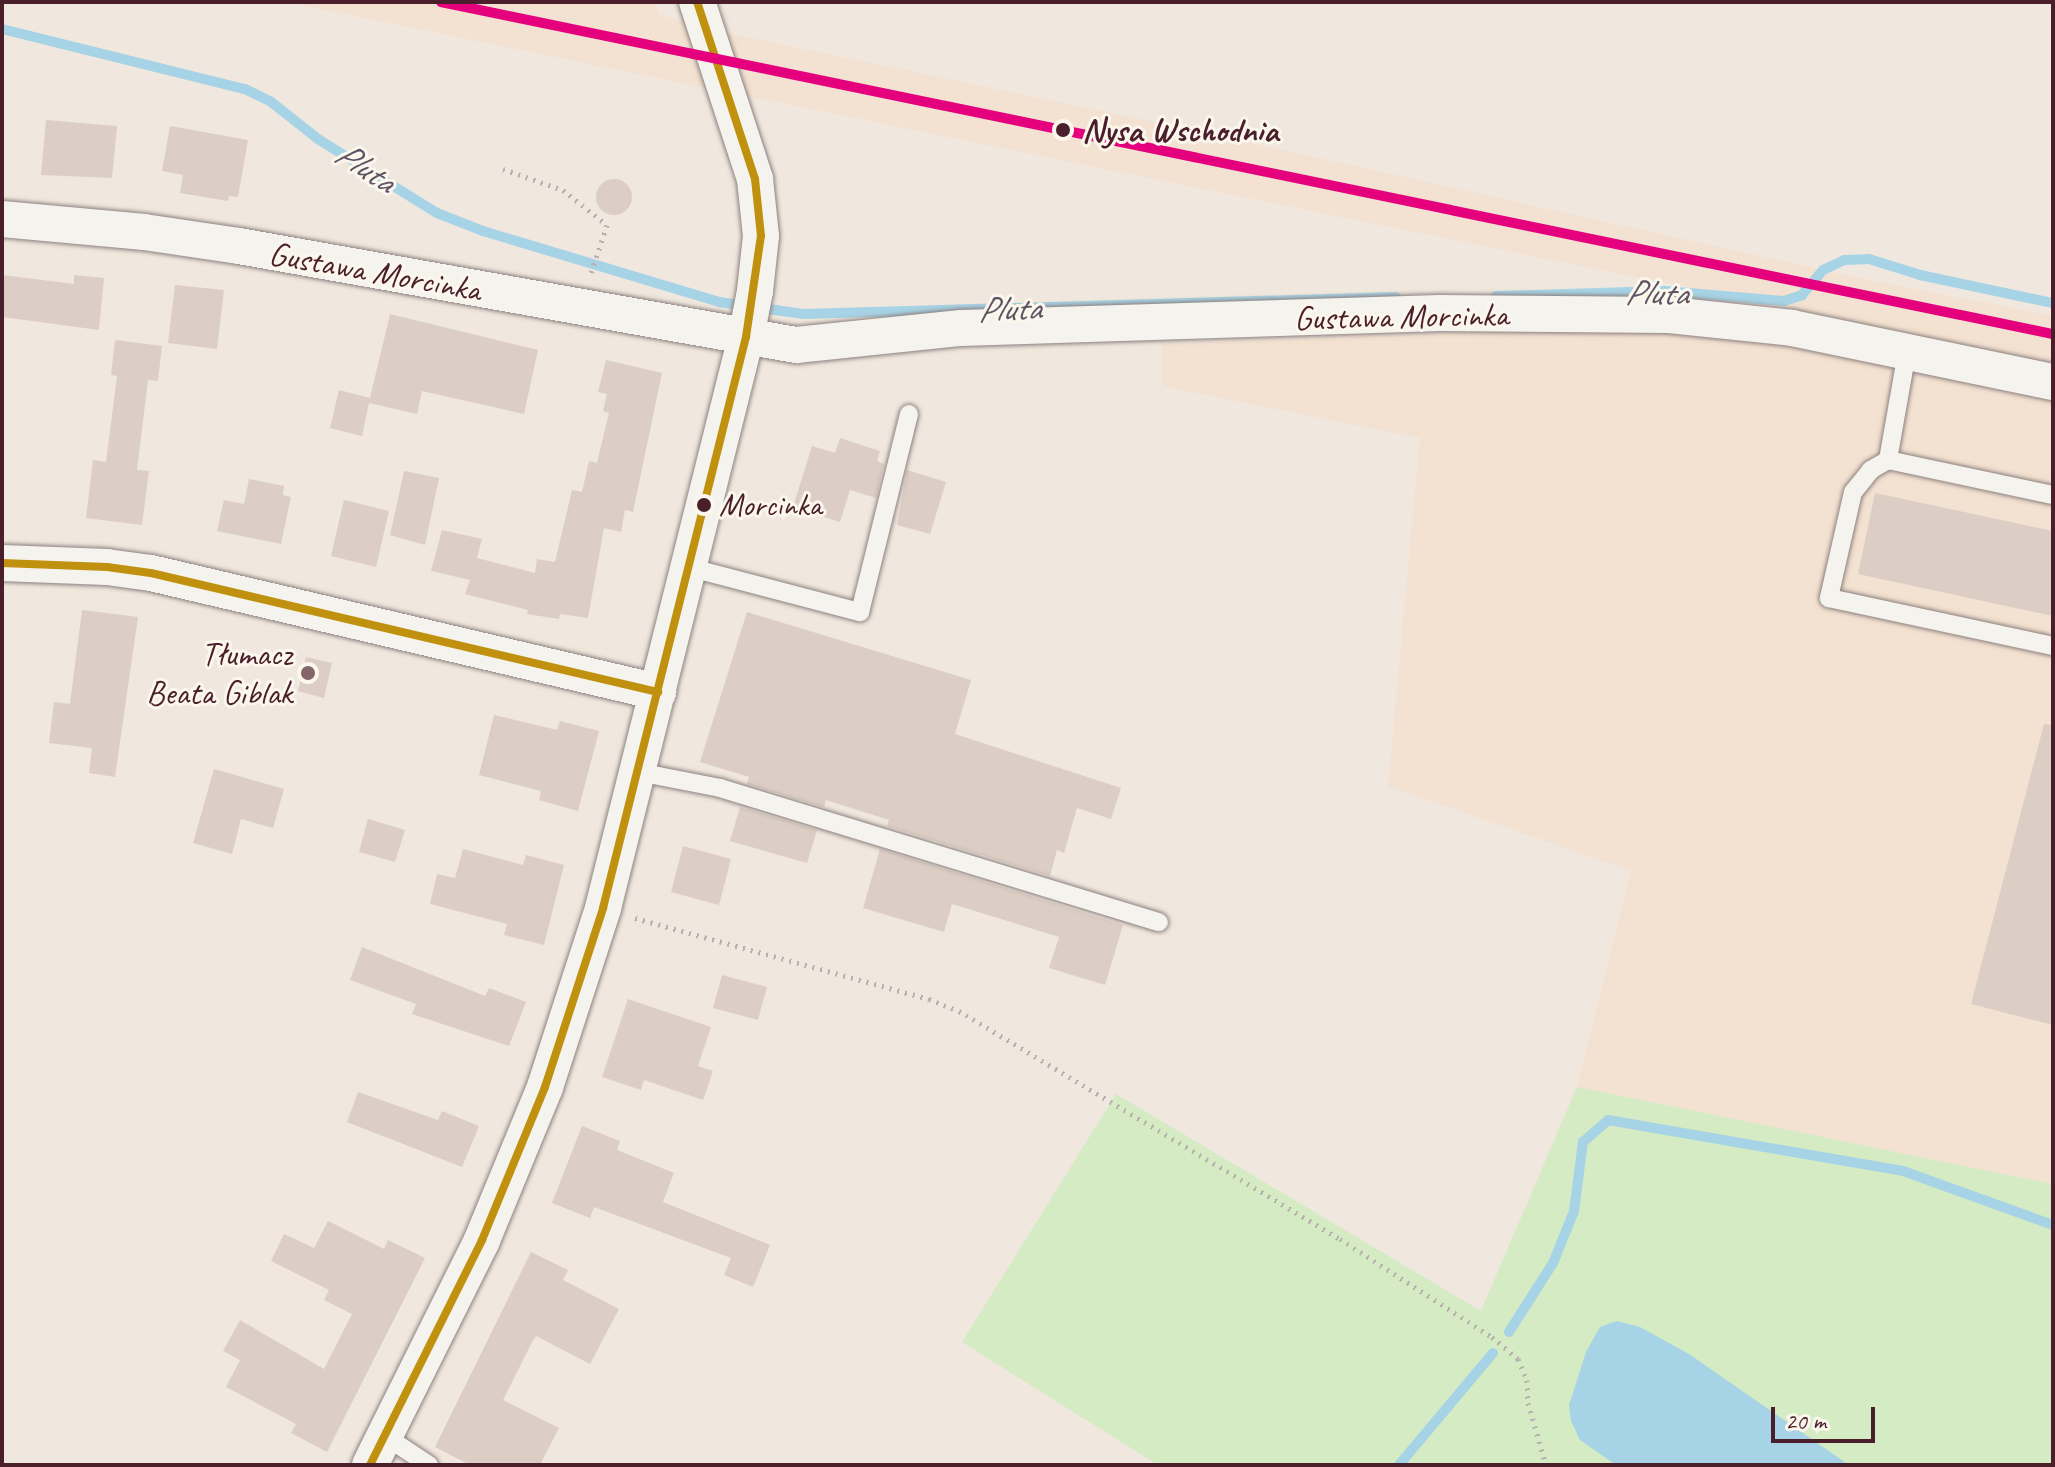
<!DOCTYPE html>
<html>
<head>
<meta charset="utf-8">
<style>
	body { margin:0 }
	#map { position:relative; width:2055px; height:1467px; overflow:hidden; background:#f0e7de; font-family:Caveat,sans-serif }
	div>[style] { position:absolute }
	.built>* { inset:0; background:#f3e1d1 }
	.green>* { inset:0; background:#d4ebc4 }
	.water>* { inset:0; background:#a7d3e6 }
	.stream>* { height:10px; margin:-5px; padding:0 5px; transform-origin:5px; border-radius:5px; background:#a7d3e6 }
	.building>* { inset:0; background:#dccec5 }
	.round { border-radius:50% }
	.path>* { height:5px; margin-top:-2.5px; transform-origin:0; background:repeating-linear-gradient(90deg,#b7b1ae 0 2px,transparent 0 8px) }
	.roads { filter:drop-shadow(0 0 2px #8d817f) drop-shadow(0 0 2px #8d817f) }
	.lane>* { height:18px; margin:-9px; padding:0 9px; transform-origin:9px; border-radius:9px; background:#f5f3ee }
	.street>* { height:36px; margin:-18px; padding:0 18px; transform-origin:18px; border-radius:18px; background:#f5f3ee }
	.bus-1>* { height:8px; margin:-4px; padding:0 4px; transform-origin:4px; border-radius:4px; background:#c0900f }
	.rail-1>* { height:10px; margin:-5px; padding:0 5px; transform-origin:5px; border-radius:5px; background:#e5007d }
	.dots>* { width:22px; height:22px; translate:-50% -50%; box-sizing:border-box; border:4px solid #fbf7ec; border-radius:50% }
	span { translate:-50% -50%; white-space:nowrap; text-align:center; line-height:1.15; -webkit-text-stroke:6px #fbf7ec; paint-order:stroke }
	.bus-label { font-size:32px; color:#4a1f2b }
	.left { translate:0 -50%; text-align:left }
	.stop-label { font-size:34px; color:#4a1f2b; font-weight:700 }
	.street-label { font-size:34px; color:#4a1f2b }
	.poi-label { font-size:34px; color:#4a1f2b }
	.right { translate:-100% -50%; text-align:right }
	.water-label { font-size:36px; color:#5d5364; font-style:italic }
	.frame { position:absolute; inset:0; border:4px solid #4a1f2b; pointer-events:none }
	.scale { position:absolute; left:1771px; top:1407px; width:104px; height:36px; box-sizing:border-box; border:4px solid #4a1f2b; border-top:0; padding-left:10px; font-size:24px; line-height:28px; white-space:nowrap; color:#4a1f2b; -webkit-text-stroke:6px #fbf7ec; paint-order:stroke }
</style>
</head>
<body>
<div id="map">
	<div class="built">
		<i style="clip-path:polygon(286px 2px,655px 2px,659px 15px,737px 35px,1188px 129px,1854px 277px,2053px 316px,2053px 1184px,1577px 1087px,1631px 871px,1388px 786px,1420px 438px,1162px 386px,1162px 344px,1842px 319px)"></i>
	</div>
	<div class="green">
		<i style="clip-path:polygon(1577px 1087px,2053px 1184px,2053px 1465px,1158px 1465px,962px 1342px,1116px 1094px,1481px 1311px)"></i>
	</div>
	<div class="water">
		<i style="clip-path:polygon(1617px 1321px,1640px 1327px,1689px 1354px,1849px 1465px,1616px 1465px,1580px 1440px,1571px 1421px,1569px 1405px,1586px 1352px,1600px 1327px)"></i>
	</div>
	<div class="stream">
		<i style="left:2px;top:29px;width:250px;rotate:13.9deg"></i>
		<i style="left:245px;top:89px;width:28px;rotate:26deg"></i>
		<i style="left:270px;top:101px;width:61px;rotate:38.4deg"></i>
		<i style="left:318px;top:139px;width:140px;rotate:31.9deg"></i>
		<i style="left:437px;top:213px;width:49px;rotate:21.4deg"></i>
		<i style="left:483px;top:231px;width:246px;rotate:16.7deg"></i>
		<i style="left:719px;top:302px;width:85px;rotate:8.1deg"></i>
		<i style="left:803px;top:314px;width:593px;rotate:-1.64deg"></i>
		<i style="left:1496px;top:296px;width:169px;rotate:-1.7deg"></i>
		<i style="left:1665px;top:291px;width:119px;rotate:4.8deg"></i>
		<i style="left:1784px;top:301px;width:19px;rotate:-18deg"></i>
		<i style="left:1802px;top:295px;width:33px;rotate:-50deg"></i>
		<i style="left:1823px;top:270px;width:23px;rotate:-25deg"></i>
		<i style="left:1844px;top:260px;width:25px;rotate:-2deg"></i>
		<i style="left:1869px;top:259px;width:53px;rotate:17.4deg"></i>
		<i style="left:1920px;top:275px;width:136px;rotate:11.9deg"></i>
		<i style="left:1509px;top:1332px;width:82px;rotate:-57.5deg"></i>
		<i style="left:1553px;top:1263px;width:56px;rotate:-68deg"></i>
		<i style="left:1574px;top:1211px;width:70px;rotate:-82.6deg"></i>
		<i style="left:1583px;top:1142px;width:33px;rotate:-41deg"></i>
		<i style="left:1608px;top:1120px;width:299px;rotate:9.8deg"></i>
		<i style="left:1903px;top:1171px;width:159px;rotate:19.8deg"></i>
		<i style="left:1399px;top:1465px;width:146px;rotate:-50deg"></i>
	</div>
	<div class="building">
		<i style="clip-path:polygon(46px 120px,117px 126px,112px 178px,41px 175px)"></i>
		<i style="clip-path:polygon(170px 126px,248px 140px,238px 197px,229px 196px,228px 201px,180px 193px,183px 175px,162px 171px)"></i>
		<i class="round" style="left:596px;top:179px;width:36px;height:36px"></i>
		<i style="clip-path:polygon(2px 275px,74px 284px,74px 275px,104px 278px,99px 330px,2px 317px)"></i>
		<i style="clip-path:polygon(175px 285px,224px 290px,217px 349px,168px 343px)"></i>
		<i style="clip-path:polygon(390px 314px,538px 350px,524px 414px,422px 391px,417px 414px,369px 403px,362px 436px,330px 428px,339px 390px,370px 398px)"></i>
		<i style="clip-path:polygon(115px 340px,162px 346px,158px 381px,148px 380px,137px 470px,149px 471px,142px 525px,86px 518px,93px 460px,106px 462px,117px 376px,111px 375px)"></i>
		<i style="clip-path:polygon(606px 360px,662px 373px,633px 512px,625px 510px,621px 532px,604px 528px,588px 618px,560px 614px,559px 619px,527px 614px,528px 610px,465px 594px,470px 580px,431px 571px,442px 530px,482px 539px,477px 558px,535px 573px,537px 559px,555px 562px,572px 490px,582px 492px,589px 461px,597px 463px,609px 413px,603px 411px,607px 394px,598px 392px)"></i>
		<i style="clip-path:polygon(840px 438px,880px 451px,877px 461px,884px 464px,876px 498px,850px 490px,840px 522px,793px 507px,812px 446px,835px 453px)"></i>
		<i style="clip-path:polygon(907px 470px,946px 482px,930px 534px,897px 525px)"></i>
		<i style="clip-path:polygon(404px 471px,439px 478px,425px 545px,390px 535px)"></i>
		<i style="clip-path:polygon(249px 479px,284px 486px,283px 495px,291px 497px,281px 544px,217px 531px,224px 500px,244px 504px)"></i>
		<i style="clip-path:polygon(1875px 493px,2053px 531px,2053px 616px,1858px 574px)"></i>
		<i style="clip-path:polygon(344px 500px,389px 511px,376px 567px,331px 556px)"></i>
		<i style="clip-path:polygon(82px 610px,138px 617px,115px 777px,89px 773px,92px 748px,49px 743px,54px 702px,70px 704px)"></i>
		<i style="clip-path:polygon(747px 612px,971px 680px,955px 734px,1121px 788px,1111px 819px,1077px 808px,1064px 853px,1057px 850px,1050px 876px,887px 826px,889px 820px,826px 800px,824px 807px,747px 784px,749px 777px,700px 762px)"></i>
		<i style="clip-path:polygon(306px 657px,332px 663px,324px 698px,298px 691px)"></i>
		<i style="clip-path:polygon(494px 715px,557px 730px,560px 721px,599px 731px,578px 811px,539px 800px,541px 791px,479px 775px)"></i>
		<i style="clip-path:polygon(2044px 724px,2053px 725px,2053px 1025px,1971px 1004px)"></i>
		<i style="clip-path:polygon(214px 769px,284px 789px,273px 828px,241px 819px,232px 854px,193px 843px)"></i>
		<i style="clip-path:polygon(740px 807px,817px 830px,807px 863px,730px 841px)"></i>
		<i style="clip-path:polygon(368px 819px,405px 830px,395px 862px,359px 852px)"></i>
		<i style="clip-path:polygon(683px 846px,731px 859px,719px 905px,671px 892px)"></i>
		<i style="clip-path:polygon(463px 849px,523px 865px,526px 855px,564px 865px,544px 945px,504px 935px,507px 924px,430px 904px,437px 874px,455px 878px)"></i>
		<i style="clip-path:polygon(880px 849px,1123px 925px,1105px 985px,1049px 968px,1059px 937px,952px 904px,944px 932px,863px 908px)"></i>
		<i style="clip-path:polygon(362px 947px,485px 996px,489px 988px,526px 1002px,509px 1046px,412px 1014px,416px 1004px,350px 980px)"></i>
		<i style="clip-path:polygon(722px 975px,767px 987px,758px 1020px,713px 1008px)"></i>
		<i style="clip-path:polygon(628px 999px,711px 1027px,698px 1066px,713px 1071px,703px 1100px,644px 1080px,641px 1090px,602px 1077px)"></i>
		<i style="clip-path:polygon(358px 1092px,438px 1120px,442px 1111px,479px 1126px,462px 1167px,347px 1122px)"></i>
		<i style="clip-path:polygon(582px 1126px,620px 1141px,617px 1150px,674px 1173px,663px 1202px,770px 1245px,753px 1287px,724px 1275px,731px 1258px,594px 1207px,590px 1218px,552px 1203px)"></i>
		<i style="clip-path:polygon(328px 1221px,384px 1249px,388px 1240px,425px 1258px,327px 1452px,291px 1433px,296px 1424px,226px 1387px,240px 1360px,223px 1351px,240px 1320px,324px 1369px,352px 1314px,324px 1300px,329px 1290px,271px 1261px,284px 1234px,314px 1248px)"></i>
		<i style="clip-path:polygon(531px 1252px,568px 1270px,563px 1280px,619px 1309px,590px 1364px,536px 1336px,531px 1344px,503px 1400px,559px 1428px,540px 1465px,470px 1465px,435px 1447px)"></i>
	</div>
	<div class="path">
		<i style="left:503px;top:169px;width:64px;rotate:19.3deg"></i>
		<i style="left:563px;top:190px;width:56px;rotate:38.5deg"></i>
		<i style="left:607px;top:225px;width:51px;rotate:108.4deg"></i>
		<i style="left:635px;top:918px;width:305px;rotate:15.4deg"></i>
		<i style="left:929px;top:999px;width:32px;rotate:22deg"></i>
		<i style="left:959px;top:1011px;width:444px;rotate:30.9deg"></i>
		<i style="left:1340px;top:1239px;width:181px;rotate:32.8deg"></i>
		<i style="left:1492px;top:1337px;width:34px;rotate:40deg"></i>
		<i style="left:1518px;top:1359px;width:23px;rotate:67deg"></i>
		<i style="left:1527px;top:1380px;width:23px;rotate:88deg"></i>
		<i style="left:1528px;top:1403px;width:65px;rotate:73.8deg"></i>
	</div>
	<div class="roads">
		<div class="lane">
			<i style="left:1907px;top:352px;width:110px;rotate:100deg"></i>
			<i style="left:1888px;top:460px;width:169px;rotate:12deg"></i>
			<i style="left:1888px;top:460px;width:20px;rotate:150deg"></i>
			<i style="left:1871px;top:470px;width:28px;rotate:129deg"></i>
			<i style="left:1853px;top:492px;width:109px;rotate:102.8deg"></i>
			<i style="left:1829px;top:598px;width:229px;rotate:12.1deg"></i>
			<i style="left:688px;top:567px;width:178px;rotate:14.7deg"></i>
			<i style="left:860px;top:612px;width:204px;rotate:-76.1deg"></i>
			<i style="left:638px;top:772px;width:84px;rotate:11deg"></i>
			<i style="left:720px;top:788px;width:459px;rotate:17deg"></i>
			<i style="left:385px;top:1436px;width:53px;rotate:33.4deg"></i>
		</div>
		<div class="street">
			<i style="left:2px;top:219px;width:143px;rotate:5.2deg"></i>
			<i style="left:144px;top:232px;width:96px;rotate:8.4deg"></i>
			<i style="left:239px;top:246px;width:566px;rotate:10.08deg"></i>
			<i style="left:796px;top:345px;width:166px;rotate:-5.9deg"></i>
			<i style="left:961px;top:328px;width:479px;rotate:-1.8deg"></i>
			<i style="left:1440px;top:313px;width:229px;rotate:0.5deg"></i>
			<i style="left:1669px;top:315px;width:124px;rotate:6deg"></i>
			<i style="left:1792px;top:328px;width:267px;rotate:11.7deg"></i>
			<i style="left:2px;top:563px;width:105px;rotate:2.2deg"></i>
			<i style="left:107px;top:567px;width:44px;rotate:7.8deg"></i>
			<i style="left:151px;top:573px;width:521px;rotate:13.21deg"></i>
			<i style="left:370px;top:1465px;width:251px;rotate:-63.5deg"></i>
			<i style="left:482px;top:1240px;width:165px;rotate:-67.6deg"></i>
			<i style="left:545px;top:1087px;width:188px;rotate:-72deg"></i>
			<i style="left:603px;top:908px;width:589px;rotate:-75.94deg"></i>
			<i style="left:746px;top:337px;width:47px;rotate:-78.9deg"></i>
			<i style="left:755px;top:291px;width:55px;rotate:-83.8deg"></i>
			<i style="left:761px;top:236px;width:57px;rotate:-96deg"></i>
			<i style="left:755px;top:179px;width:186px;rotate:-108.1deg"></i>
		</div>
	</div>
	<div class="bus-1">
		<i style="left:2px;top:563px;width:105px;rotate:2.2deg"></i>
		<i style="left:107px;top:567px;width:44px;rotate:7.8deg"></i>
		<i style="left:151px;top:573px;width:521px;rotate:13.21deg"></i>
		<i style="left:370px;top:1465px;width:251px;rotate:-63.5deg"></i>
		<i style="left:482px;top:1240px;width:165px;rotate:-67.6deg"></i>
		<i style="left:545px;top:1087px;width:188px;rotate:-72deg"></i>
		<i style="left:603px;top:908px;width:589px;rotate:-75.94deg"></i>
		<i style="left:746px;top:337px;width:102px;rotate:-81.6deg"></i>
		<i style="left:761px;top:236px;width:57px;rotate:-96deg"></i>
		<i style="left:755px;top:179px;width:186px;rotate:-108.1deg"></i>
	</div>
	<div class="rail-1">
		<i style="left:441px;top:2px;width:1646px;rotate:11.64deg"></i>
	</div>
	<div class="dots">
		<i style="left:1063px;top:130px;background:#4a1f2b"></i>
		<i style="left:704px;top:505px;background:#4a1f2b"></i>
		<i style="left:308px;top:673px;background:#84656a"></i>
	</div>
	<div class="bus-label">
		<span class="left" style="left:719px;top:505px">Morcinka</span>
	</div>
	<div class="stop-label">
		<span class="left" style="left:1082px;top:130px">Nysa Wschodnia</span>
	</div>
	<div class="street-label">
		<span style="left:375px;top:271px;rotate:10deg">Gustawa Morcinka</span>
		<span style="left:1401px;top:316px;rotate:-1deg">Gustawa Morcinka</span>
	</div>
	<div class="poi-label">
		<span class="right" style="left:292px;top:673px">Tłumacz<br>Beata Giblak</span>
	</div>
	<div class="water-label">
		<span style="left:365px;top:167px;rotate:33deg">Pluta</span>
		<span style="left:1656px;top:293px;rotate:1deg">Pluta</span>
		<span style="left:1009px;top:309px;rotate:-2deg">Pluta</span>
	</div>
	<div class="frame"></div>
	<div class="scale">20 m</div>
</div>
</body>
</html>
